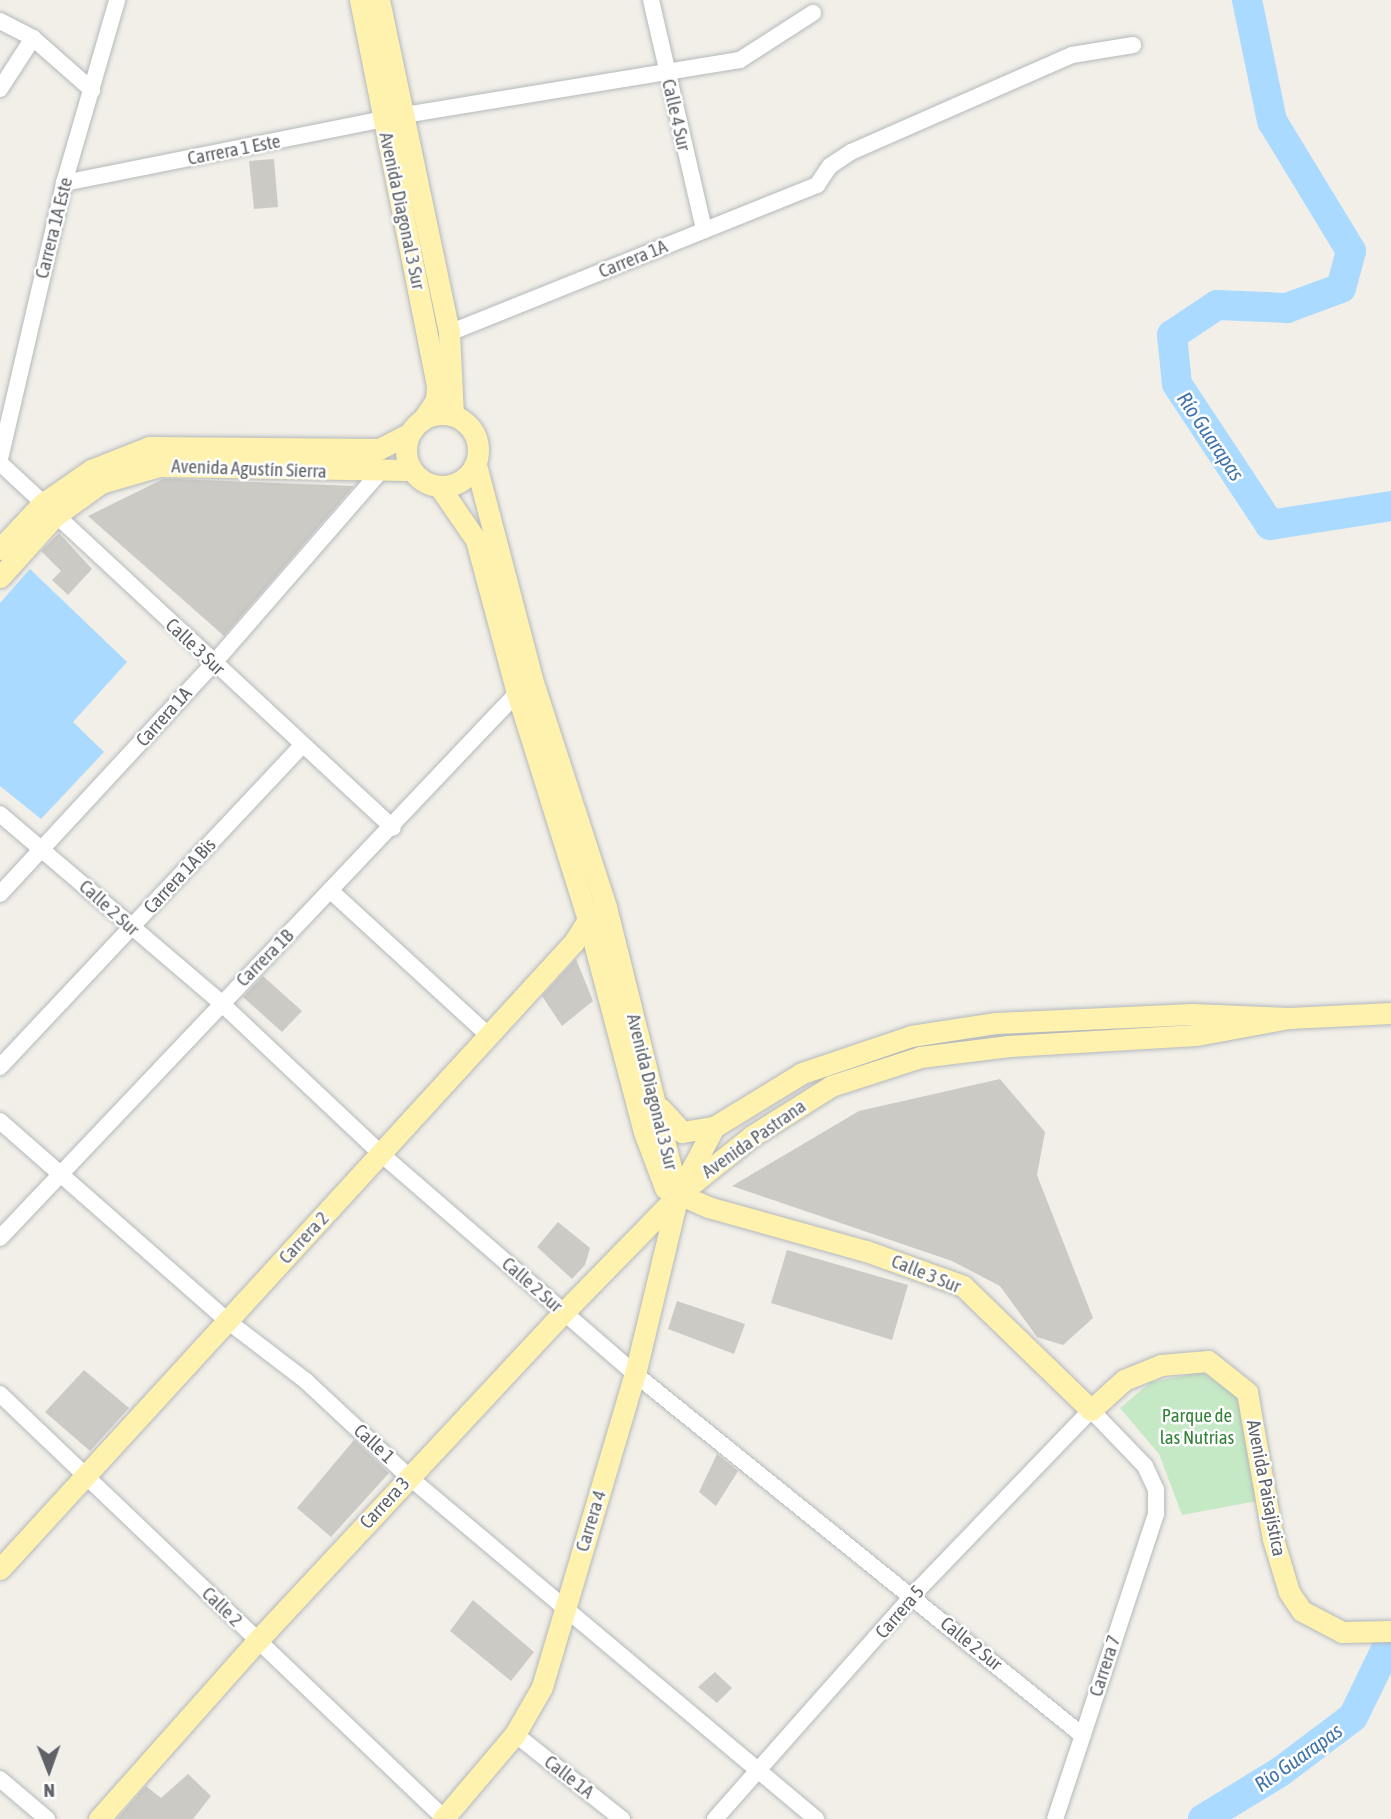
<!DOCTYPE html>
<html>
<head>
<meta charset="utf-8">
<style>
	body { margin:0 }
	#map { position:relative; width:1391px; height:1819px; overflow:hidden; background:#f1efe8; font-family:"Asap Condensed",sans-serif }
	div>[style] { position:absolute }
	.green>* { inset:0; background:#c5e8c5 }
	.water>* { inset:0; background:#aadaff }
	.river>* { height:30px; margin:-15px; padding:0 15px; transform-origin:15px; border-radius:15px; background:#aadaff }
	.building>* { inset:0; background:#cccac5 }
	.roads { filter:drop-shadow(0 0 2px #b5b8bc) drop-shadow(0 0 2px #b5b8bc) }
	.minor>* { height:16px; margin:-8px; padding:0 8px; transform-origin:8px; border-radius:8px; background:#fff }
	.major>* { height:21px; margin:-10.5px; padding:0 10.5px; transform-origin:10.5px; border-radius:10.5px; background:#fff2af }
	.major>.ring { margin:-10.5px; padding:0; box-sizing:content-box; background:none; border:21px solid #fff2af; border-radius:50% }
	span { translate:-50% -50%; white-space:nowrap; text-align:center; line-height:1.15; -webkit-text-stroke:5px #fff; paint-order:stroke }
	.street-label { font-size:19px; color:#5f6368 }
	.park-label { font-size:19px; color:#348238 }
	.water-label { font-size:21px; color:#4174aa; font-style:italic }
	.north { position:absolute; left:14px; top:1735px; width:70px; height:70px; -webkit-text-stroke:5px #fff; paint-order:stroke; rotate:179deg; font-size:19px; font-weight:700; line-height:28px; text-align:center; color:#5f6368 }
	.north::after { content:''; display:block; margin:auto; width:24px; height:32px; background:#5f6368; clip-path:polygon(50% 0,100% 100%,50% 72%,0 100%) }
</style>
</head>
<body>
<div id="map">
	<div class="green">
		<i style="clip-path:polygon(1202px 1372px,1238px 1397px,1257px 1501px,1182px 1515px,1159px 1454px,1120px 1408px,1151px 1382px)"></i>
	</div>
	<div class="water">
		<i style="clip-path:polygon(30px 569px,127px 662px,73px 722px,104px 752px,41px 819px,0 786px,0 603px)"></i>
	</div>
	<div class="river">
		<i style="left:1247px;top:0;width:124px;rotate:78.3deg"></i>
		<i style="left:1272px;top:121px;width:152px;rotate:58.7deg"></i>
		<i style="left:1351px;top:251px;width:38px;rotate:105deg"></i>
		<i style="left:1341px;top:288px;width:58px;rotate:159.7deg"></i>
		<i style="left:1287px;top:308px;width:70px;rotate:-177.5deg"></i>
		<i style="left:1217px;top:305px;width:54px;rotate:146.3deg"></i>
		<i style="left:1172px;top:335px;width:49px;rotate:84.2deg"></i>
		<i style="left:1177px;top:384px;width:169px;rotate:56.6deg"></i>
		<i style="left:1270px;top:525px;width:122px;rotate:-8.9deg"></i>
		<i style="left:1203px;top:1819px;width:90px;rotate:-31.4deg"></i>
		<i style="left:1280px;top:1772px;width:91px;rotate:-37deg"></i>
		<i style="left:1353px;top:1717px;width:87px;rotate:-64deg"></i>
	</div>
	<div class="building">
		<i style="clip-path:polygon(274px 159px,278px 207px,254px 209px,249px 161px)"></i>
		<i style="clip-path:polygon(163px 479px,176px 479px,354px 486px,224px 636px,88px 516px)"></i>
		<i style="clip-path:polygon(59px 533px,92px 569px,68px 595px,52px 580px,61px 571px,41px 551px)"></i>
		<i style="clip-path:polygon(576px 959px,593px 1001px,562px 1026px,542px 996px)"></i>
		<i style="clip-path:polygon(263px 976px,302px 1011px,282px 1032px,243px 997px)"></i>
		<i style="clip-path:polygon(1000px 1079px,1045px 1132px,1037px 1175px,1093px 1318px,1063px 1345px,1037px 1337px,1000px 1286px,952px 1261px,732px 1186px,859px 1111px)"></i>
		<i style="clip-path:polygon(558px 1222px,590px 1248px,585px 1265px,572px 1279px,537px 1247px)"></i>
		<i style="clip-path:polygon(787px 1250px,908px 1285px,892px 1340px,771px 1303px)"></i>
		<i style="clip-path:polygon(677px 1301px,745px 1324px,734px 1354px,668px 1329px)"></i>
		<i style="clip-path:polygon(84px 1370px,129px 1408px,90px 1451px,45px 1412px)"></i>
		<i style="clip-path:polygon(354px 1440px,389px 1473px,331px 1537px,297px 1508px)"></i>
		<i style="clip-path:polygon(717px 1454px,738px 1471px,716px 1506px,699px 1492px)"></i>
		<i style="clip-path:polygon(473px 1600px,534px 1652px,511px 1681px,450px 1631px)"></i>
		<i style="clip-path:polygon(715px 1672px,732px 1688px,717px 1703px,698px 1687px)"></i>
		<i style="clip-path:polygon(188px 1774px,211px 1796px,193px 1819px,117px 1819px,146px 1786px,161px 1798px)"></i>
	</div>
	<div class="roads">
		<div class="minor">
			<i style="left:651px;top:0;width:236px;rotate:77deg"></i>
			<i style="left:0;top:21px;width:37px;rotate:27deg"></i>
			<i style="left:33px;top:38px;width:79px;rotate:41.4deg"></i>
			<i style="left:0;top:89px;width:61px;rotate:-57.1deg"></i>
			<i style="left:64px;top:183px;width:347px;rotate:-11.3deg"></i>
			<i style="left:404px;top:115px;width:340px;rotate:-9.3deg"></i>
			<i style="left:740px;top:60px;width:87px;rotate:-32.8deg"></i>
			<i style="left:449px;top:333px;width:397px;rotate:-21.9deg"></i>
			<i style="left:817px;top:185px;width:23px;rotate:-56deg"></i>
			<i style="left:830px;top:166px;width:25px;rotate:-34deg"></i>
			<i style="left:851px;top:152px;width:241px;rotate:-23.7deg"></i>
			<i style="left:1072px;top:55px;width:62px;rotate:-9.3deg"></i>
			<i style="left:0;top:459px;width:283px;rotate:-76.9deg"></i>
			<i style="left:64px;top:183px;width:191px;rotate:-73.8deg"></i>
			<i style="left:0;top:463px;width:536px;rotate:42.88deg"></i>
			<i style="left:0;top:814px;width:289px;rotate:40.5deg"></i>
			<i style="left:220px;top:1002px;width:220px;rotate:43.3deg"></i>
			<i style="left:380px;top:1153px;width:337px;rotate:40.9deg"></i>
			<i style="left:635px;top:1374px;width:575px;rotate:38.92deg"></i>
			<i style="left:332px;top:892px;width:213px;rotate:42.5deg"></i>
			<i style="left:0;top:894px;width:313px;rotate:-47.2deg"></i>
			<i style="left:213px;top:664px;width:253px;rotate:-49deg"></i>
			<i style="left:0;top:1067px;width:441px;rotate:-46.8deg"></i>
			<i style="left:0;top:1121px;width:300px;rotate:41.3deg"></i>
			<i style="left:225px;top:1319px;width:102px;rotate:37.4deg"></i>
			<i style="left:306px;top:1381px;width:141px;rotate:43deg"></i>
			<i style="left:409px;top:1477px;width:532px;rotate:40.04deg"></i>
			<i style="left:0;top:1238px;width:758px;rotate:-46.5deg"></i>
			<i style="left:0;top:1394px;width:615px;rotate:43.68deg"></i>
			<i style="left:515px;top:1734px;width:137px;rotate:38.5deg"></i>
			<i style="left:0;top:1779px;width:62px;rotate:40.4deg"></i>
			<i style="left:715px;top:1819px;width:298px;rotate:-48.5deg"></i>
			<i style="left:912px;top:1596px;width:258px;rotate:-46.1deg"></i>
			<i style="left:1091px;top:1410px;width:78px;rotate:46deg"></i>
			<i style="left:1145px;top:1466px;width:26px;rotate:65deg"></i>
			<i style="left:1156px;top:1490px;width:24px;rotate:90deg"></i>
			<i style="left:1156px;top:1514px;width:321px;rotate:108.3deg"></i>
		</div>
		<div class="major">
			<i style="left:360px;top:0;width:394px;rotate:78.7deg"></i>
			<i style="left:437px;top:386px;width:14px;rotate:94deg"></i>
			<i style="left:436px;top:400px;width:23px;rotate:124deg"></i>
			<i style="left:379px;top:0;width:340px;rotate:78.1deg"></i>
			<i style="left:449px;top:333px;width:82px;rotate:87.2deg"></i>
			<i class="ring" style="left:406px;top:414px;width:51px;height:51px"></i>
			<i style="left:476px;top:465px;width:221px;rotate:75.3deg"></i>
			<i style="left:532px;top:679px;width:240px;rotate:72deg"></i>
			<i style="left:606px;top:907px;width:297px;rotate:76deg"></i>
			<i style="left:439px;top:486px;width:65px;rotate:55.6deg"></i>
			<i style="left:476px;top:540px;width:158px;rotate:75deg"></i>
			<i style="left:517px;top:693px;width:238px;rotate:72.6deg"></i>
			<i style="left:588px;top:920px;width:219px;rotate:75.2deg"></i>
			<i style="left:644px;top:1132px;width:60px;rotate:69.4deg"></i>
			<i style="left:665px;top:1188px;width:47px;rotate:23.8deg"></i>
			<i style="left:708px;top:1207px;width:164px;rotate:15.6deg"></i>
			<i style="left:866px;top:1251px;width:103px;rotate:19.8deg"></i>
			<i style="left:963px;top:1286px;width:178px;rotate:44.1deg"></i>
			<i style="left:1091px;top:1410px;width:45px;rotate:-42.3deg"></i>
			<i style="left:1124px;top:1380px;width:40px;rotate:-22deg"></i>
			<i style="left:1161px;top:1365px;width:47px;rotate:-4.9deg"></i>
			<i style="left:1208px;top:1361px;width:50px;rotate:38.5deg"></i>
			<i style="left:1247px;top:1392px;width:149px;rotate:80deg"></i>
			<i style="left:1273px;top:1539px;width:55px;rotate:73.2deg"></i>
			<i style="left:1289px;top:1592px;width:23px;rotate:56deg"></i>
			<i style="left:1302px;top:1611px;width:45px;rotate:27.7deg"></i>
			<i style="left:1342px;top:1632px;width:49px;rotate:-1.2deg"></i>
			<i style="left:0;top:549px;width:62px;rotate:-47deg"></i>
			<i style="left:42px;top:504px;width:60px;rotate:-34.8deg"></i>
			<i style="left:91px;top:470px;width:62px;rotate:-21.6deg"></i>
			<i style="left:149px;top:447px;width:230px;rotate:0.5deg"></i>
			<i style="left:379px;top:449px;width:30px;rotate:-27deg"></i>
			<i style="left:0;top:577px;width:82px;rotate:-48deg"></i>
			<i style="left:55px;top:516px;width:57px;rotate:-35.7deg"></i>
			<i style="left:101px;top:483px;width:60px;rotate:-16.3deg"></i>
			<i style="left:159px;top:466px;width:253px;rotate:0.9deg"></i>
			<i style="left:660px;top:1108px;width:33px;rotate:47deg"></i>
			<i style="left:682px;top:1132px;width:32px;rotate:-9deg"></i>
			<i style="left:0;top:1569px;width:850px;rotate:-47.53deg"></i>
			<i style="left:574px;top:942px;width:26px;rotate:-58deg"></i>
			<i style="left:588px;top:920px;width:22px;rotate:-36deg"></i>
			<i style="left:99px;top:1819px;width:238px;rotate:-48.4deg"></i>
			<i style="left:257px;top:1641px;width:450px;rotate:-47deg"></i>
			<i style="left:564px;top:1312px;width:163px;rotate:-45.7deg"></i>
			<i style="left:678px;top:1195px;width:95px;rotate:-38.6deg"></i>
			<i style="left:752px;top:1136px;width:93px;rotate:-32.3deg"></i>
			<i style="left:831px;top:1086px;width:94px;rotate:-18deg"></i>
			<i style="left:920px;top:1057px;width:90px;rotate:-7deg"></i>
			<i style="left:1009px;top:1046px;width:187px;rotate:-3.4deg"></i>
			<i style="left:1196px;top:1035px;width:95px;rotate:-10.4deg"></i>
			<i style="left:443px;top:1819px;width:111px;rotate:-49.7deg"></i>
			<i style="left:515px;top:1734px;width:54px;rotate:-60.1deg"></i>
			<i style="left:542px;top:1687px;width:327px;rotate:-73.5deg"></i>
			<i style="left:635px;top:1374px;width:184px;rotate:-76.5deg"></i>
			<i style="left:678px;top:1195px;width:77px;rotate:-62.1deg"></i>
			<i style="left:714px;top:1127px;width:103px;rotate:-31.5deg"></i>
			<i style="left:802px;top:1073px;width:115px;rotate:-18.7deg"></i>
			<i style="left:911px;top:1036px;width:86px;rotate:-8.7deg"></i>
			<i style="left:996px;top:1023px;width:196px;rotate:-2.6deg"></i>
			<i style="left:1192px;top:1014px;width:97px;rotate:2.4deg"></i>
			<i style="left:1289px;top:1018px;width:102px;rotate:-2.8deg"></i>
		</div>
	</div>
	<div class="street-label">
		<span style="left:676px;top:115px;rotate:77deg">Calle 4 Sur</span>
		<span style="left:234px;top:150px;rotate:-11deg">Carrera 1 Este</span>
		<span style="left:402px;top:211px;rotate:78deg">Avenida Diagonal 3 Sur</span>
		<span style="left:54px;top:228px;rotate:-76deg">Carrera 1A Este</span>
		<span style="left:633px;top:259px;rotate:-22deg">Carrera 1A</span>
		<span style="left:249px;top:469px;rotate:2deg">Avenida Agustín Sierra</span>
		<span style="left:195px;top:647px;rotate:43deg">Calle 3 Sur</span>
		<span style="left:164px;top:717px;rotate:-48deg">Carrera 1A</span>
		<span style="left:180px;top:876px;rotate:-47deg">Carrera 1A Bis</span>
		<span style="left:109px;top:908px;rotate:42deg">Calle 2 Sur</span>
		<span style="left:265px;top:958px;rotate:-45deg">Carrera 1B</span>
		<span style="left:652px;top:1092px;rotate:76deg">Avenida Diagonal 3 Sur</span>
		<span style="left:754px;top:1139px;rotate:-35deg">Avenida Pastrana</span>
		<span style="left:304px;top:1238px;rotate:-47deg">Carrera 2</span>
		<span style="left:926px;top:1274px;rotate:22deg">Calle 3 Sur</span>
		<span style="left:532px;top:1285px;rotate:41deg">Calle 2 Sur</span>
		<span style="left:374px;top:1444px;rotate:43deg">Calle 1</span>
		<span style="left:1266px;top:1488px;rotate:79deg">Avenida Paisajística</span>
		<span style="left:385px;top:1503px;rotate:-47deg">Carrera 3</span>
		<span style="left:591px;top:1521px;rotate:-73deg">Carrera 4</span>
		<span style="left:222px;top:1607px;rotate:44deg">Calle 2</span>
		<span style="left:900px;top:1612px;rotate:-49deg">Carrera 5</span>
		<span style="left:971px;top:1644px;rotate:39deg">Calle 2 Sur</span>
		<span style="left:1105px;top:1666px;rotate:-72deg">Carrera 7</span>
		<span style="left:569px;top:1777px;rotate:38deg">Calle 1A</span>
	</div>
	<div class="park-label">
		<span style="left:1197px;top:1427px">Parque de<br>las Nutrias</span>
	</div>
	<div class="water-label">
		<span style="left:1211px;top:436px;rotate:56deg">Río Guarapas</span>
		<span style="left:1298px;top:1757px;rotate:-35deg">Río Guarapas</span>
	</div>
	<div class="north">N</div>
</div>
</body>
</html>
